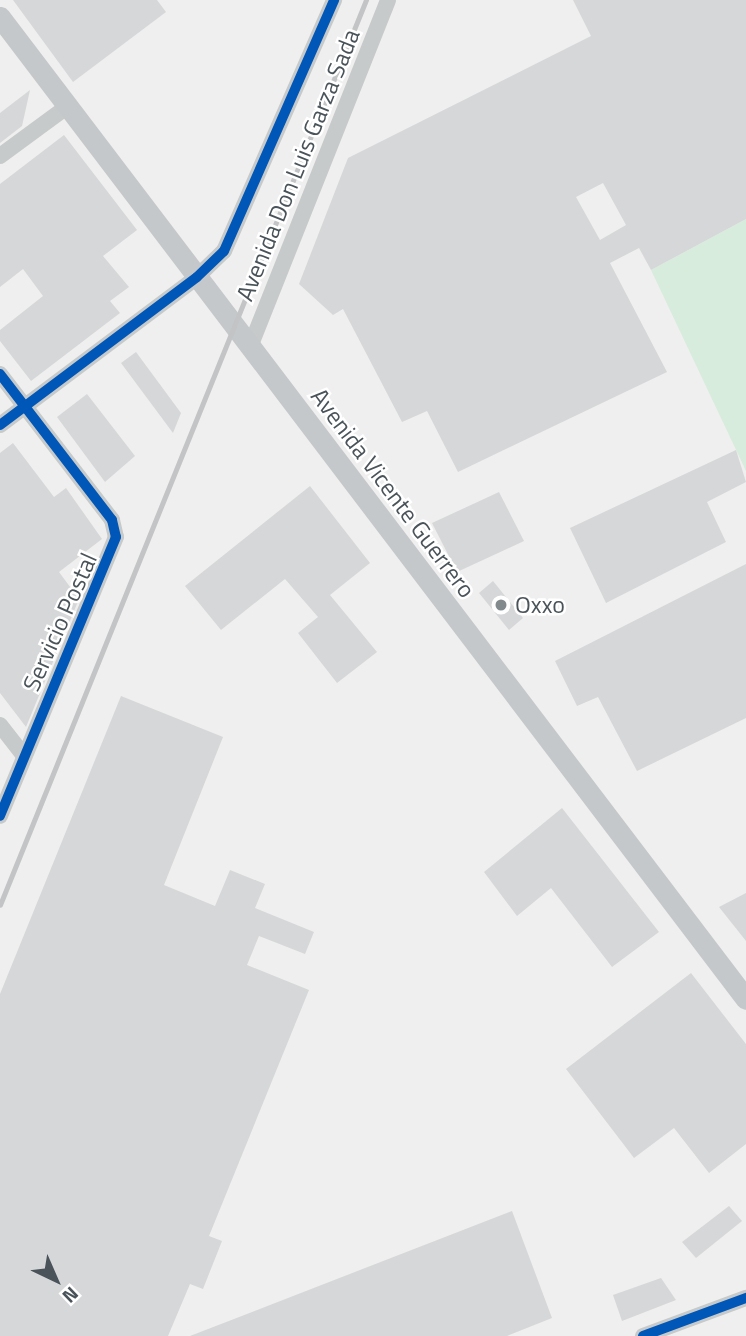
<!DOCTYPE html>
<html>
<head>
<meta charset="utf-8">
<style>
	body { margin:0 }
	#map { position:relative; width:746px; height:1336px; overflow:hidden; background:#f0efef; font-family:"Titillium Web",sans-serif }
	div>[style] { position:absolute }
	.green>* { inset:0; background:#d7ecdd }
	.building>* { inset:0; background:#d6d7d8 }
	.minor>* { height:16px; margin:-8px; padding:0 8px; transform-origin:8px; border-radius:8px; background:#c7caca }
	.major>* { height:21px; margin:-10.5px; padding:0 10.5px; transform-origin:10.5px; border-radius:10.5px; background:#c5c8ca }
	.rail>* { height:4.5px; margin:-2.25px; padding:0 2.25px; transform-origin:2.25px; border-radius:2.25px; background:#c3c4c5 }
	.cycleway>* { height:10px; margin:-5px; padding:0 5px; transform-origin:5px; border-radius:5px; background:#0057b8 }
	.dots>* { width:19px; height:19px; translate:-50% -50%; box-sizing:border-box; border:4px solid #fff; border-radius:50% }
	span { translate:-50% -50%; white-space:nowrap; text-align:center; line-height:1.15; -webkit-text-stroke:5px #fff; paint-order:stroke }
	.street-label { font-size:24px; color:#495359 }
	.poi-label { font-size:24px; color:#495359 }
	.left { translate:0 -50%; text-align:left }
	.north { position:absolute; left:21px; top:1245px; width:70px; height:70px; -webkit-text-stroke:5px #fff; paint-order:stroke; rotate:136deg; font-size:19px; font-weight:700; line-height:28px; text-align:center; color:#495359 }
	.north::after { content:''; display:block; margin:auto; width:24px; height:32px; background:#495359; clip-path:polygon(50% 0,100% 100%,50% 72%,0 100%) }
</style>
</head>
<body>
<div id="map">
	<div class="green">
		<i style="clip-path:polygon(746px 219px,746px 471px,651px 270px)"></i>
	</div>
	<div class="building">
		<i style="clip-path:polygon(13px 0,157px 0,166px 12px,73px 82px)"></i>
		<i style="clip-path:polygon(evenodd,573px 0,746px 0,746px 219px,651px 270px,639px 248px,610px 263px,667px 372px,458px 472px,427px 411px,402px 422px,343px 309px,333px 315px,299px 284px,348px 158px,591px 36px,573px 0,603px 183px,626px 225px,600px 240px,576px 197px,603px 183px)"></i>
		<i style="clip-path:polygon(30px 90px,22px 126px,0 143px,0 113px)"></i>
		<i style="clip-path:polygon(64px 135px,137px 230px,103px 256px,129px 287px,110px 301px,120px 313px,31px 381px,0 341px,0 330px,43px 296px,23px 269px,0 287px,0 184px)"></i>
		<i style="clip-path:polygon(136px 352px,181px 413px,173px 433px,121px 363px)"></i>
		<i style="clip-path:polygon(87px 394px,135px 456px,105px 482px,57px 417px)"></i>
		<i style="clip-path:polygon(13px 443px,54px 497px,66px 488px,102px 539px,59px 572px,79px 599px,26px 727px,0 693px,0 453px)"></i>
		<i style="clip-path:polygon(736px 450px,746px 482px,707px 502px,726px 542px,606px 603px,570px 528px)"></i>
		<i style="clip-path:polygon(310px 486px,370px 563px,330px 595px,377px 652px,337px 683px,298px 633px,318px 617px,285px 579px,221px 630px,185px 586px)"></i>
		<i style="clip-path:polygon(499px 492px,524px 541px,457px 572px,432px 523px)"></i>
		<i style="clip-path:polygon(746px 564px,746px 718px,637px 771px,598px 697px,577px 706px,555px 661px)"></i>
		<i style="clip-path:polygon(493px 581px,523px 618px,509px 630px,479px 593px)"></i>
		<i style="clip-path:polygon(121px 696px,223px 737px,164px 885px,215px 906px,230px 870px,265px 884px,255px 908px,314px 932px,305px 954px,259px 936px,247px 965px,309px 990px,209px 1236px,222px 1241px,203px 1289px,190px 1284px,168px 1336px,0 1336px,0 994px)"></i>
		<i style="clip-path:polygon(562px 808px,659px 932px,612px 967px,551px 888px,517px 916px,484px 872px)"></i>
		<i style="clip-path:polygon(746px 893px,746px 941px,719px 907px)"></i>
		<i style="clip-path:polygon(691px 973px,746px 1044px,746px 1144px,709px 1173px,674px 1128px,634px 1158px,566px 1069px)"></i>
		<i style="clip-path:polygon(729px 1206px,742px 1221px,696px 1258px,682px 1242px)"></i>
		<i style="clip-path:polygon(512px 1211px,552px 1318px,507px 1336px,190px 1336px)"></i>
		<i style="clip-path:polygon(661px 1278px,676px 1300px,622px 1321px,613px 1295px)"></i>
	</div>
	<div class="minor">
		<i style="left:0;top:156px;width:84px;rotate:-36.3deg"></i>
		<i style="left:250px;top:347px;width:373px;rotate:-68.3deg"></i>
		<i style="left:0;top:374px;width:184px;rotate:52.5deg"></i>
		<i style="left:112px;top:520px;width:17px;rotate:77deg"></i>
		<i style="left:116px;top:537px;width:302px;rotate:112.6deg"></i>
		<i style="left:0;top:425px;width:246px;rotate:-36.9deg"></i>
		<i style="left:197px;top:277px;width:37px;rotate:-44deg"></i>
		<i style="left:224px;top:251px;width:274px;rotate:-66.3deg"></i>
		<i style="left:0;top:725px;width:39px;rotate:52deg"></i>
		<i style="left:643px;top:1336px;width:110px;rotate:-20.3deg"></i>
	</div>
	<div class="major">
		<i style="left:0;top:17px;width:1233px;rotate:52.78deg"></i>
	</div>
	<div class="rail">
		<i style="left:0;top:905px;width:976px;rotate:-67.98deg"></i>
	</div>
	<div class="cycleway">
		<i style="left:0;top:374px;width:184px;rotate:52.5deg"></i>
		<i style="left:112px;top:520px;width:17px;rotate:77deg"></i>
		<i style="left:116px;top:537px;width:302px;rotate:112.6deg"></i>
		<i style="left:0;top:425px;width:246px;rotate:-36.9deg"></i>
		<i style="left:197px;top:277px;width:37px;rotate:-44deg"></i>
		<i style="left:224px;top:251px;width:274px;rotate:-66.3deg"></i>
		<i style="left:643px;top:1336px;width:110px;rotate:-20.3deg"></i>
	</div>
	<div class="dots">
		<i style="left:501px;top:605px;background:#838a8e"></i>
	</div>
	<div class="street-label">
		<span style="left:298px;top:165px;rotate:-68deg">Avenida Don Luis Garza Sada</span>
		<span style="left:393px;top:493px;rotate:53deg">Avenida Vicente Guerrero</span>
		<span style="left:60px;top:622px;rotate:-66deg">Servicio Postal</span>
	</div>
	<div class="poi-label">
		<span class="left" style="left:515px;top:605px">Oxxo</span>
	</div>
	<div class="north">N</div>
</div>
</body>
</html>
